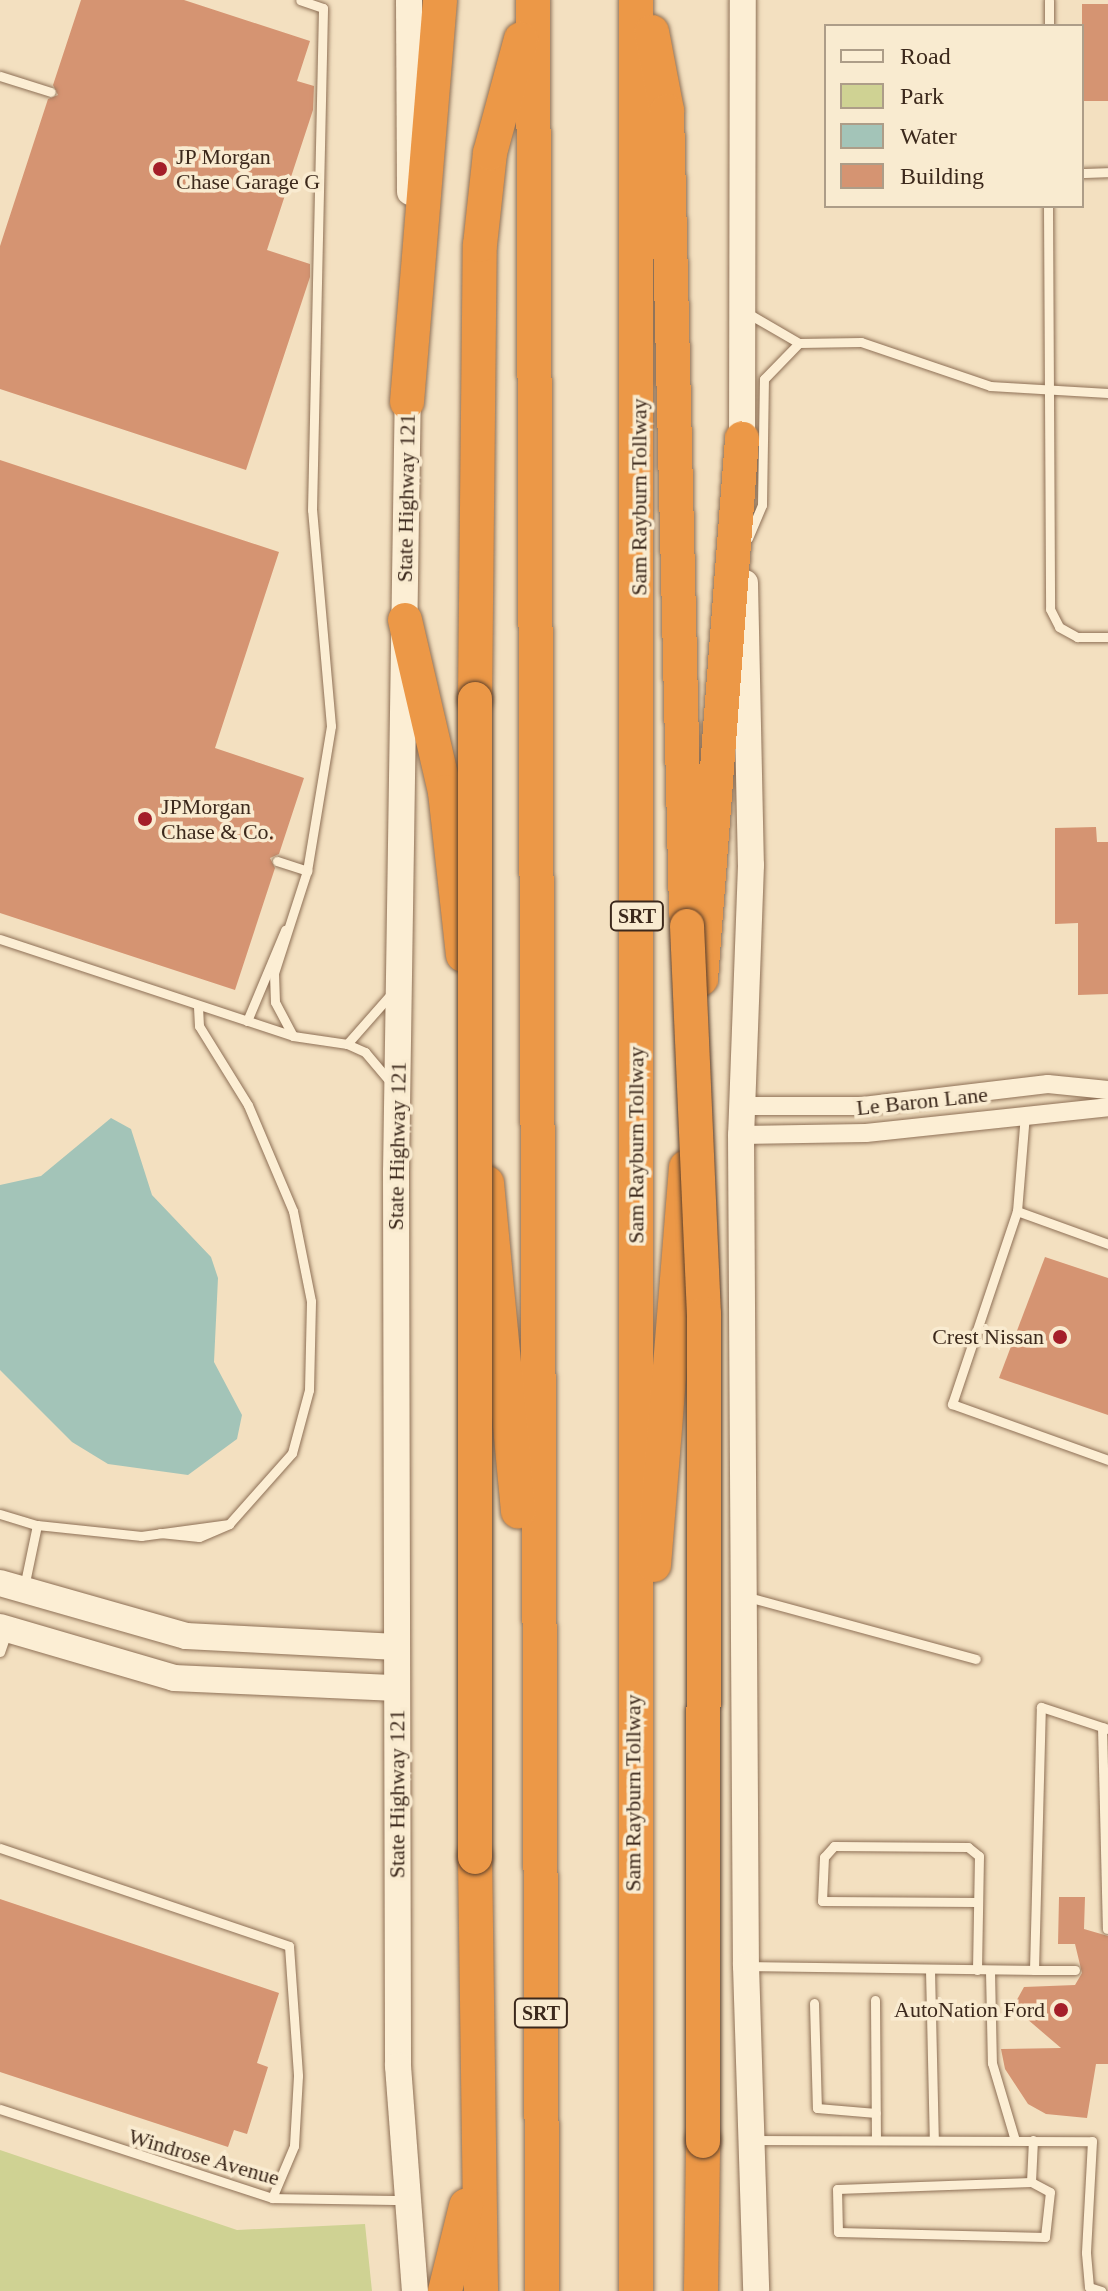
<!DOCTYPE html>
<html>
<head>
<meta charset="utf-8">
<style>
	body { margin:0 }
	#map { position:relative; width:1108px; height:2291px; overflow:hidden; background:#f3e0c0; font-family:Georgia,serif }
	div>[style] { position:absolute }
	.green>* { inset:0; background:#cfd293 }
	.water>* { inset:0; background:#a3c4b8 }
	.building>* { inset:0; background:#d59472 }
	.roads { filter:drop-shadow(0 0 2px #8e7056) drop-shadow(0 0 2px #8e7056) }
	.lane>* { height:9px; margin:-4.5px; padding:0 4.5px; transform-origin:4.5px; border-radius:4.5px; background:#fceed4 }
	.street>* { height:18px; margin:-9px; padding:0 9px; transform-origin:9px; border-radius:9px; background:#fceed4 }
	.secondary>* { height:26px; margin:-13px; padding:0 13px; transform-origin:13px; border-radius:13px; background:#fceed4 }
	.highway>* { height:34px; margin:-17px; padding:0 17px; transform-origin:17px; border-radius:17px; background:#ec9847 }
	.bridges { filter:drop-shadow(0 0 2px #5b3e2a) drop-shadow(0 0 2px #5b3e2a) }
	.highway-bridge>* { height:34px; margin:-17px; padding:0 17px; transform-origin:17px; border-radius:17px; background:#ec9847 }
	.dots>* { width:22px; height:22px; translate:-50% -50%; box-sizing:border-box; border:4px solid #f9ebd0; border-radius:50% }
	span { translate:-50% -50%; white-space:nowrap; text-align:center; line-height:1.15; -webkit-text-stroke:7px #f9ebd0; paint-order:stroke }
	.shield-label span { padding:2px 6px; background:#f9ebd0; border:2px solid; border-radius:6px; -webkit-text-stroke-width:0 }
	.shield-label { font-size:20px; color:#3c291c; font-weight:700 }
	.poi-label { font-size:22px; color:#3c291c }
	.left { translate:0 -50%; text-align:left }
	.right { translate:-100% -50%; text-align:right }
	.street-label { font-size:22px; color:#3c291c }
	.legend { position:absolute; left:824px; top:24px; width:260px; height:184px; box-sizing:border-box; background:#f9ebd0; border:2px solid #ad9d88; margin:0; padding:10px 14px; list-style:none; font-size:24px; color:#3c291c }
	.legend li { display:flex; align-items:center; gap:16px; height:40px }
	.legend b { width:40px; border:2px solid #ad9d88 }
</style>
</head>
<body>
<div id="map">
	<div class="green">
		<i style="clip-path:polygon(0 2150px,237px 2230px,365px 2224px,372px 2291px,0 2291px)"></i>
	</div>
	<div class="water">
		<i style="clip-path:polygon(111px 1118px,131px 1129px,152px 1195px,211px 1257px,218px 1278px,214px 1362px,242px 1415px,237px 1439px,188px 1475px,108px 1464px,72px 1442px,0 1370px,0 1185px,41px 1176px)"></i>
	</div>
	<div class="building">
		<i style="clip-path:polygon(81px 0,184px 0,310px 41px,297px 81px,314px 86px,313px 110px,267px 250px,310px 264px,310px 277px,246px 470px,0 389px,0 246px,48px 99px,58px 95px,53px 85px)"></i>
		<i style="clip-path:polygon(1082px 4px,1108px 4px,1108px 101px,1082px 101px)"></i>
		<i style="clip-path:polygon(0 460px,279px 552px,215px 748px,304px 778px,279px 854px,270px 858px,275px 868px,235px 990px,0 913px)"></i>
		<i style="clip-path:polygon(1096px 827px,1097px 842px,1108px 842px,1108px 994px,1078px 995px,1078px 923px,1055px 924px,1055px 828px)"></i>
		<i style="clip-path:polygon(1045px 1257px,1108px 1278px,1108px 1415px,999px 1378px)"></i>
		<i style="clip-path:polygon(1059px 1897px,1085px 1897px,1084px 1929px,1108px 1936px,1108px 2064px,1096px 2064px,1087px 2118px,1046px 2114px,1028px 2104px,1005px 2069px,1001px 2049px,1061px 2048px,1013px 2007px,1024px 1987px,1075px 1985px,1082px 1973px,1075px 1944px,1058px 1944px)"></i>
		<i style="clip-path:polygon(0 1899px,279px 1993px,257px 2063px,268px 2067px,247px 2134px,234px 2130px,228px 2147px,0 2072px)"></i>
	</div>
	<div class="roads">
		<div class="lane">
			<i style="left:1049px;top:26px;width:26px;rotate:-90deg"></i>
			<i style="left:0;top:76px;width:53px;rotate:17.4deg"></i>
			<i style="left:1082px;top:173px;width:26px;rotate:-2deg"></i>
			<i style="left:1048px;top:206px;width:403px;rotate:89.7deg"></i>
			<i style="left:1050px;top:609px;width:20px;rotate:63deg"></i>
			<i style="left:1059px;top:627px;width:21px;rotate:29deg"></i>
			<i style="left:1077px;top:637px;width:31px"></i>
			<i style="left:749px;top:314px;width:58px;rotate:30.1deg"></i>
			<i style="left:799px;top:343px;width:62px;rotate:-0.9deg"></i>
			<i style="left:861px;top:342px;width:136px;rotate:18.8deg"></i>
			<i style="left:990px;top:386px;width:118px;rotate:3.4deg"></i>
			<i style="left:748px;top:538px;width:36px;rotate:-67deg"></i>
			<i style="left:762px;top:505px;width:126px;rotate:-89.1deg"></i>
			<i style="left:764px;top:379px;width:50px;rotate:-45.8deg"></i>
			<i style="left:277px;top:861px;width:32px;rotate:18deg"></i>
			<i style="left:0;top:939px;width:309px;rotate:18.3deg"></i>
			<i style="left:293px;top:1036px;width:55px;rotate:8.4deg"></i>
			<i style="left:347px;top:1044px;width:20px;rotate:24deg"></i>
			<i style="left:365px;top:1052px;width:42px;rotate:49.8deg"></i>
			<i style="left:247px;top:1021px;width:99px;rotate:-67.3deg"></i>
			<i style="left:293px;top:1036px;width:38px;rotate:-118deg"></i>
			<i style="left:275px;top:1002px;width:29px;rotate:-92deg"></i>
			<i style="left:274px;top:973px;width:107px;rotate:-72.1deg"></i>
			<i style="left:307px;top:871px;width:147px;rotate:-80.6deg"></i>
			<i style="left:331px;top:726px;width:217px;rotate:-95deg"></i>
			<i style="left:312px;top:510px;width:502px;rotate:-88.74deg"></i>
			<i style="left:323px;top:8px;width:24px;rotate:-161deg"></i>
			<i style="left:347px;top:1044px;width:65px;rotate:-48.7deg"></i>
			<i style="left:1025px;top:1114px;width:97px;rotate:94.7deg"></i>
			<i style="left:1017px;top:1211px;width:204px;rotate:108.6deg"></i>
			<i style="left:952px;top:1404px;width:166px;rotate:19.7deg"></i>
			<i style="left:1017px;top:1211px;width:97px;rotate:19.9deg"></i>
			<i style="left:0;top:1514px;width:39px;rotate:17deg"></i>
			<i style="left:37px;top:1525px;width:63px;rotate:101.8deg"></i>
			<i style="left:37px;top:1525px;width:105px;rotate:6deg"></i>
			<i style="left:141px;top:1536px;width:89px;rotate:-7.8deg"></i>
			<i style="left:160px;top:1533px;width:39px;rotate:6deg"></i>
			<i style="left:199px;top:1537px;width:33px;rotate:-23deg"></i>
			<i style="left:229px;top:1524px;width:95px;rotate:-48.4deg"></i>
			<i style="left:292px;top:1453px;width:65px;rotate:-74.9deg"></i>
			<i style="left:309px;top:1390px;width:89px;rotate:-88.7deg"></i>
			<i style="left:311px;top:1301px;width:92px;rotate:-101.3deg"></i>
			<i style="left:293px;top:1211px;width:115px;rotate:-113deg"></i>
			<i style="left:248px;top:1105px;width:93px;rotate:-121.8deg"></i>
			<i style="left:199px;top:1026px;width:21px;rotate:-93deg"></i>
			<i style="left:748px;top:1597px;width:236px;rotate:15.2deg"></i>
			<i style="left:0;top:1652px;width:21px;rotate:-71deg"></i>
			<i style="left:1102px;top:1727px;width:202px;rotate:88.6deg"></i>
			<i style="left:0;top:1848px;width:305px;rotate:18.7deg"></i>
			<i style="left:289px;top:1946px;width:130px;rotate:86deg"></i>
			<i style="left:298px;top:2076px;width:70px;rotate:93.3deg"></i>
			<i style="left:294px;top:2146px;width:56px;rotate:112.9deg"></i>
			<i style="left:747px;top:1966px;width:287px;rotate:0.8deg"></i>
			<i style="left:1034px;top:1970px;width:263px;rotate:-88.5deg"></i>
			<i style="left:1041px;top:1707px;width:71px;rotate:18.2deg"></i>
			<i style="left:930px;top:1970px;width:170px;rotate:88.7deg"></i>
			<i style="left:977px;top:1970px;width:114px;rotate:-89deg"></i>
			<i style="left:979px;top:1856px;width:14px;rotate:-141deg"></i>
			<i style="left:968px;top:1847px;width:134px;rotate:-179.6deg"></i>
			<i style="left:834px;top:1846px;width:15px;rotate:132deg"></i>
			<i style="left:824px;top:1857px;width:44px;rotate:92.6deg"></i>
			<i style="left:822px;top:1901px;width:156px;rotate:0.4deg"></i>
			<i style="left:1034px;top:1970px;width:41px"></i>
			<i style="left:990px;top:1971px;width:92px;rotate:88.8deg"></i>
			<i style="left:992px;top:2063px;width:80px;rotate:73.4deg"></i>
			<i style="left:875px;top:2000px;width:140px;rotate:89.6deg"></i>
			<i style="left:814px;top:2003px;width:105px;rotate:88.4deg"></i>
			<i style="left:817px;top:2108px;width:59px;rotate:4.8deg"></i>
			<i style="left:0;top:2109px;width:286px;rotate:18.1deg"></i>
			<i style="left:272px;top:2198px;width:133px;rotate:0.9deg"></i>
			<i style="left:754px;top:2140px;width:338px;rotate:0.2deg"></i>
			<i style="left:1092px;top:2141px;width:112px;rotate:93.1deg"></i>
			<i style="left:1086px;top:2253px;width:34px;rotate:85deg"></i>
			<i style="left:1089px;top:2287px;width:13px;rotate:18deg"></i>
			<i style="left:1031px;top:2182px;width:194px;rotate:177.9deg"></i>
			<i style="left:837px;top:2189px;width:43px;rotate:88.7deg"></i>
			<i style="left:838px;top:2232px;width:207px;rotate:1.4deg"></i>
			<i style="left:1045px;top:2237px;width:45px;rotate:-83.7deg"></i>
			<i style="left:1050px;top:2192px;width:21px;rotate:-152deg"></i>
			<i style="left:1031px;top:2182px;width:42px;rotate:-87.3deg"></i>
		</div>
		<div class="street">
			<i style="left:742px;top:1106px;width:121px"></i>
			<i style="left:863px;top:1106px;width:186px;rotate:-6.8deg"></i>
			<i style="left:1048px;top:1084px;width:60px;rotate:5.7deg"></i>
			<i style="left:741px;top:1135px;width:125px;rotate:-0.9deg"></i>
			<i style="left:866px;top:1133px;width:243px;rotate:-6.1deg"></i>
		</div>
		<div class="secondary">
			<i style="left:409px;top:0;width:192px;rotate:89.7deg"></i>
			<i style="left:408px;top:383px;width:789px;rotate:90.87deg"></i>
			<i style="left:396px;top:1172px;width:894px;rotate:89.87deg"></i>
			<i style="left:398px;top:2066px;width:226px;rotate:85.7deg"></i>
			<i style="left:742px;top:456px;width:456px;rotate:-89.9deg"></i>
			<i style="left:745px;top:583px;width:282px;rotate:88.8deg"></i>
			<i style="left:751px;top:865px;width:270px;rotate:92.1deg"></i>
			<i style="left:741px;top:1135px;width:831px;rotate:89.66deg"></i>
			<i style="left:746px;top:1966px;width:325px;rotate:88.2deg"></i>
			<i style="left:0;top:1583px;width:193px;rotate:15.9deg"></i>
			<i style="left:186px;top:1636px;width:211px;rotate:3deg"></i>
			<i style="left:0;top:1627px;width:181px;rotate:16.3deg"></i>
			<i style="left:174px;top:1678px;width:223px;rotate:2.6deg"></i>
		</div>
		<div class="highway">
			<i style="left:533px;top:0;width:2291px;rotate:89.77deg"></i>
			<i style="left:636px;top:0;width:2291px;rotate:90deg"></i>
			<i style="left:652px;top:32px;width:80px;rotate:79.2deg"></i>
			<i style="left:667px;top:111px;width:802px;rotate:88.64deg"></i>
			<i style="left:407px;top:402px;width:403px;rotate:-85.3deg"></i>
			<i style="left:405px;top:620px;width:177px;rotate:76.9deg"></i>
			<i style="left:445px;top:792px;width:164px;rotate:83.7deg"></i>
			<i style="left:475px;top:699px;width:454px;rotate:-89.4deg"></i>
			<i style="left:480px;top:245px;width:93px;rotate:-83.8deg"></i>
			<i style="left:490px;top:153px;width:118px;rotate:-74.8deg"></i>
			<i style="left:701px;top:979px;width:542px;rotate:-85.66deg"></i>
			<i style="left:487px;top:1183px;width:330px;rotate:84.6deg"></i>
			<i style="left:654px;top:1565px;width:399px;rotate:-85.4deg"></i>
			<i style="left:475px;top:1857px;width:434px;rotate:89.2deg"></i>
			<i style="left:445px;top:2291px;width:88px;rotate:-76.1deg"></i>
			<i style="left:701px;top:2291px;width:150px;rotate:-89.2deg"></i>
		</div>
	</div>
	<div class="bridges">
		<div class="highway-bridge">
			<i style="left:475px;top:699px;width:1158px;rotate:90deg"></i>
			<i style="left:687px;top:926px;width:388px;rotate:87.5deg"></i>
			<i style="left:704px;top:1314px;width:827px;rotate:90.07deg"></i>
		</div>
	</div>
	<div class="dots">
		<i style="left:160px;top:169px;background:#a41f29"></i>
		<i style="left:145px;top:819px;background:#a41f29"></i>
		<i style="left:1060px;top:1337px;background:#a41f29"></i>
		<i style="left:1061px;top:2010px;background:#a41f29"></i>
	</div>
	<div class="shield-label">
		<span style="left:637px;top:916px">SRT</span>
		<span style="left:541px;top:2013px">SRT</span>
	</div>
	<div class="poi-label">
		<span class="left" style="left:176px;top:169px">JP Morgan<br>Chase Garage G</span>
		<span class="left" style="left:161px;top:819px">JPMorgan<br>Chase &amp; Co.</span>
		<span class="right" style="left:1044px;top:1337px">Crest Nissan</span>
		<span class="right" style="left:1045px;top:2010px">AutoNation Ford</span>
	</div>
	<div class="street-label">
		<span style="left:639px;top:497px;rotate:-90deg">Sam Rayburn Tollway</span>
		<span style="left:406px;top:498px;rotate:-89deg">State Highway 121</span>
		<span style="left:922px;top:1101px;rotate:-6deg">Le Baron Lane</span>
		<span style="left:636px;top:1145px;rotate:-90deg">Sam Rayburn Tollway</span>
		<span style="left:397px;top:1146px;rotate:-89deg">State Highway 121</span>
		<span style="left:633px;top:1793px;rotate:-90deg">Sam Rayburn Tollway</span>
		<span style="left:397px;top:1794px;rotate:-90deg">State Highway 121</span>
		<span style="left:204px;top:2157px;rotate:16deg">Windrose Avenue</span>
	</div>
	<ul class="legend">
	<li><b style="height:10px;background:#fceed4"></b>Road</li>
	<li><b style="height:22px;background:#cfd293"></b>Park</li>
	<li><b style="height:22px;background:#a3c4b8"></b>Water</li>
	<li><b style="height:22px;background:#d59472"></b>Building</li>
	</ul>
</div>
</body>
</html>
